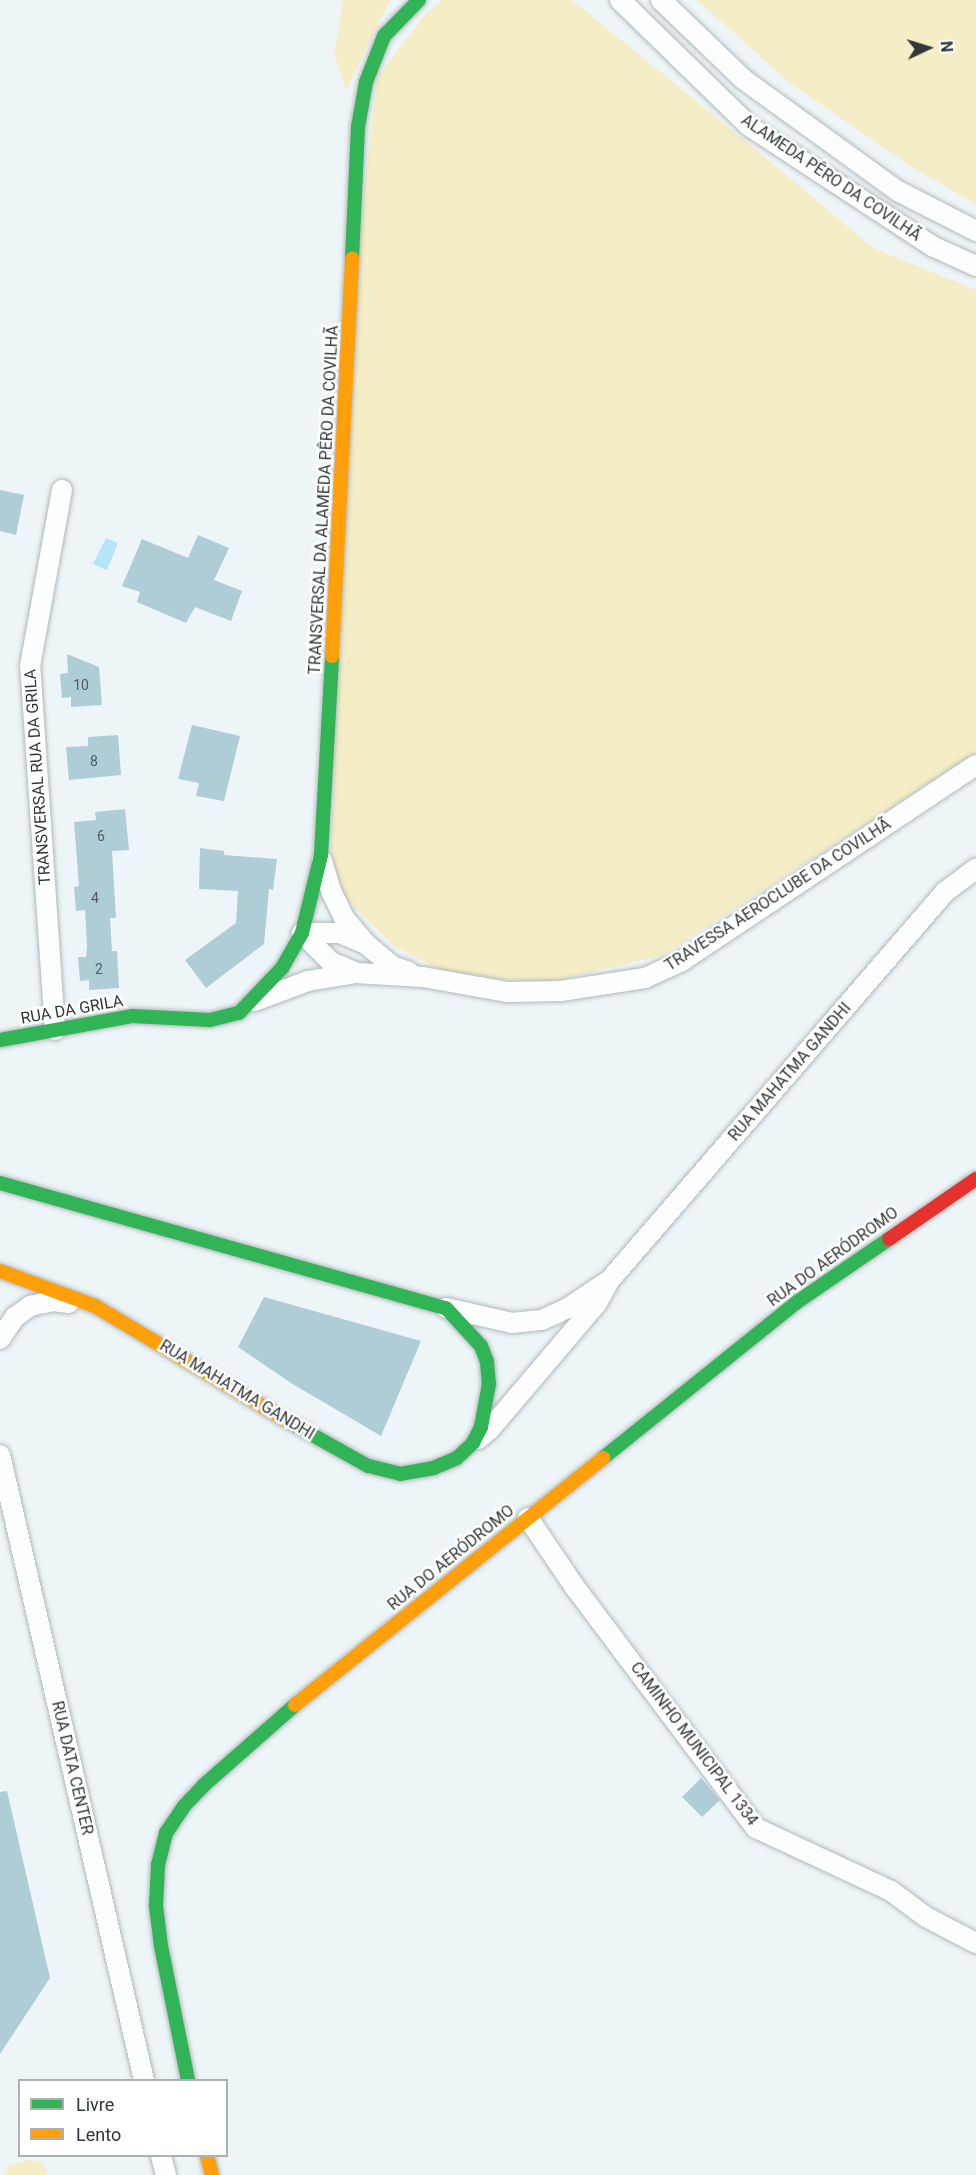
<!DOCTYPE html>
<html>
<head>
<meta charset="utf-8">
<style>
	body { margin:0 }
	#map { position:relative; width:976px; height:2175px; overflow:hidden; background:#edf5f8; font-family:Roboto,sans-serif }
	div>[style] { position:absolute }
	.green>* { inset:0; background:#f4edc5 }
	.water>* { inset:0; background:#b4e6f8 }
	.building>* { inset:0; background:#afcdd6 }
	.roads { filter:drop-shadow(0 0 2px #b2b8ba) drop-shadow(0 0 2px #b2b8ba) }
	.street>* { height:20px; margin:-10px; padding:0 10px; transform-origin:10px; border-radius:10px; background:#fcfefe }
	.fast>* { height:14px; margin:-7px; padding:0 7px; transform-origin:7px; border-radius:7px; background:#30b455 }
	.slow>* { height:14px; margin:-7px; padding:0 7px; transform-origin:7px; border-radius:7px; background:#ff9f0a }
	.jam>* { height:14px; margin:-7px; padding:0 7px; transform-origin:7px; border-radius:7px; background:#e5322d }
	span { translate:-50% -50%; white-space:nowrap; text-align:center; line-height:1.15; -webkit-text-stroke:5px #fff; paint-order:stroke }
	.number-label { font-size:14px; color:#505c60 }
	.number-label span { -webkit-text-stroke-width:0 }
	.street-label { font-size:16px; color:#313739 }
	.legend { position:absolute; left:18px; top:2079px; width:210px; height:78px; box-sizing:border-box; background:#fff; border:2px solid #adafb0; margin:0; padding:8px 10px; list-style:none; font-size:18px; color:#313739 }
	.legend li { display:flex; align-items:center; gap:12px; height:30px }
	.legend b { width:30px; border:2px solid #adafb0 }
	.north { position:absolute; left:898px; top:18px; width:60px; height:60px; -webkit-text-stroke:4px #fff; paint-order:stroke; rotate:86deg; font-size:16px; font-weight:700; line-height:24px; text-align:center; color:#313739 }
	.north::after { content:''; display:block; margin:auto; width:21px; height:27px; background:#313739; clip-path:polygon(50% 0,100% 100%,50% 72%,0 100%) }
</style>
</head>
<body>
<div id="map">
	<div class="green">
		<i style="clip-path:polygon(343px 0,390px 0,346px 91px,334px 54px)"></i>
		<i style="clip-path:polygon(442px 0,572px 0,759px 152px,873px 248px,976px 290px,976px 752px,663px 955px,543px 983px,447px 973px,394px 946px,351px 904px,330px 874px,356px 261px,377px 78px,423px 17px)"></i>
		<i style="clip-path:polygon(697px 0,976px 0,976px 204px,912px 167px,790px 83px)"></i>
		<i style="clip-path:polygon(29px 2160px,41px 2162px,48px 2171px,46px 2175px,3px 2175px,9px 2165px)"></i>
	</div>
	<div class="water">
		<i style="clip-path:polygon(106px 538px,118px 543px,107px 570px,93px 564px)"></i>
	</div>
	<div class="building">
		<i style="clip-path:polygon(0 490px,24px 495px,16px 535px,0 531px)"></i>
		<i style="clip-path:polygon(198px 535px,229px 548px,214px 580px,242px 591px,231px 621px,195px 607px,186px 623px,137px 602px,140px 592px,122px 586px,142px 539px,188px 558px)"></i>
		<i style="clip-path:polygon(67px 654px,99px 667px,102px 705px,71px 707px,71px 697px,62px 698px,60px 674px,68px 673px)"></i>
		<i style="clip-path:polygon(192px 725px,240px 736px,224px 801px,196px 796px,199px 783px,178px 779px)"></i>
		<i style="clip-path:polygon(118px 735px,121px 775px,69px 780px,66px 747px,88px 746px,88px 737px)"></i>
		<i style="clip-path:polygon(125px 809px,129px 850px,112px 851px,116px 918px,110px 918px,112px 951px,117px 951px,119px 988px,89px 990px,89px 980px,80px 981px,78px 957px,86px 957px,87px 946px,85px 910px,76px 911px,74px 887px,79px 886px,74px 822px,96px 820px,95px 812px)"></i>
		<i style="clip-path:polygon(200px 848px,224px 851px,224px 855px,277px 859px,273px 890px,269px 889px,264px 944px,206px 988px,185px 960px,236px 923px,238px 891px,199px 889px)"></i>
		<i style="clip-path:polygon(264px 1297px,421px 1341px,381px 1436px,291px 1383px,238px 1347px)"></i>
		<i style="clip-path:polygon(701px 1778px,720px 1800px,702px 1817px,682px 1797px)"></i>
		<i style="clip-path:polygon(7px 1791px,50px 1978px,0 2054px,0 1792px)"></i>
	</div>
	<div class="roads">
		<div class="street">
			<i style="left:620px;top:0;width:180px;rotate:44.3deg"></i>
			<i style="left:749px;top:126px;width:221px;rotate:33.2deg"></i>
			<i style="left:934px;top:247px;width:46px;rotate:24.3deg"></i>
			<i style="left:661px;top:0;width:114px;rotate:43.9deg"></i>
			<i style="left:743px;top:79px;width:191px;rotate:35.9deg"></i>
			<i style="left:898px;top:191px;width:88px;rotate:27.1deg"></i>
			<i style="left:322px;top:861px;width:34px;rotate:73deg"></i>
			<i style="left:332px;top:893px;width:28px;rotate:64deg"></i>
			<i style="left:344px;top:918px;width:34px;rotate:50deg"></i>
			<i style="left:366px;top:944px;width:34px;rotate:40deg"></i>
			<i style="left:392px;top:966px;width:18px;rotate:19deg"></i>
			<i style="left:302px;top:933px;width:41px;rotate:45deg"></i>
			<i style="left:331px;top:962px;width:25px;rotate:23deg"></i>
			<i style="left:302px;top:933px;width:38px"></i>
			<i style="left:340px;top:933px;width:25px;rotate:23deg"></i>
			<i style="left:255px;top:1001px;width:57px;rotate:-20.7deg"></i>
			<i style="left:308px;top:981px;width:49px;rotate:-9.5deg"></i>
			<i style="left:356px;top:973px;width:67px;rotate:3.4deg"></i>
			<i style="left:423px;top:977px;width:85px;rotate:10.1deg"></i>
			<i style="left:507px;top:992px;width:54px;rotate:-1.1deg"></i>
			<i style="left:561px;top:991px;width:85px;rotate:-8.8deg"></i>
			<i style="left:645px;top:978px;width:41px;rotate:-24.7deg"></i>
			<i style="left:682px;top:961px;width:353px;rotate:-33.7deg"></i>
			<i style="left:55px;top:1030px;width:365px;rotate:-93.9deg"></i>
			<i style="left:30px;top:666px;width:179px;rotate:-79.7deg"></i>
			<i style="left:446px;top:1308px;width:68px;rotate:12.8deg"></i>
			<i style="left:512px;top:1323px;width:30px;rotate:-6deg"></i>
			<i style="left:542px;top:1320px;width:29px;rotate:-25deg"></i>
			<i style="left:568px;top:1308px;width:47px;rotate:-33.7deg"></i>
			<i style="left:0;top:1339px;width:27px;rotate:-56deg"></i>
			<i style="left:15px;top:1317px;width:19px;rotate:-36deg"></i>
			<i style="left:30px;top:1306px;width:24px;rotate:-12deg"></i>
			<i style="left:53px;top:1301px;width:16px;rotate:7deg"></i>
			<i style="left:478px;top:1439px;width:16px;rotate:-40deg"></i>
			<i style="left:490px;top:1429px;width:165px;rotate:-49.7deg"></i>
			<i style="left:597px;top:1303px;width:25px;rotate:-61deg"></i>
			<i style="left:609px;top:1281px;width:514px;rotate:-49.18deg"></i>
			<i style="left:945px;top:892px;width:39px;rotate:-37deg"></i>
			<i style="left:0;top:1455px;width:641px;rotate:77.03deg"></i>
			<i style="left:528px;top:1518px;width:82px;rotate:55.9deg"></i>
			<i style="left:574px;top:1586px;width:303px;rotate:53.1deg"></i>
			<i style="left:756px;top:1828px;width:149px;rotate:25deg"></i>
			<i style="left:891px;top:1891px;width:44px;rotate:36.6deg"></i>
			<i style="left:926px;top:1917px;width:56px;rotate:27.5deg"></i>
			<i style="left:161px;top:2156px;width:20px;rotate:75deg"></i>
		</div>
		<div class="fast">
			<i style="left:352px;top:259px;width:132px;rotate:-87.4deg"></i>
			<i style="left:358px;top:127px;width:46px;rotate:-79.9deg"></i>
			<i style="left:366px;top:82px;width:49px;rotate:-68.6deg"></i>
			<i style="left:384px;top:36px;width:50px;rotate:-45.8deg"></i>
			<i style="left:0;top:1040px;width:134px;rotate:-10.3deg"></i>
			<i style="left:132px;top:1016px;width:78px;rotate:2.9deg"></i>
			<i style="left:210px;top:1020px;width:30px;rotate:-14deg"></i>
			<i style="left:239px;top:1013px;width:62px;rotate:-46.3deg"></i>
			<i style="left:282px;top:968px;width:40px;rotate:-60.3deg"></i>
			<i style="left:302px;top:933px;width:80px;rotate:-76.3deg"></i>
			<i style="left:321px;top:855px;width:199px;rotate:-86.8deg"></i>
			<i style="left:0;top:1183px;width:463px;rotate:15.7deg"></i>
			<i style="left:446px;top:1308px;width:52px;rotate:47.4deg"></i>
			<i style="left:481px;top:1346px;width:17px;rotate:69deg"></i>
			<i style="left:487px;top:1362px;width:22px;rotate:85deg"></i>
			<i style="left:489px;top:1384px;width:44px;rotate:100.5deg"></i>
			<i style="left:481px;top:1427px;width:18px;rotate:117deg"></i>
			<i style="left:473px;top:1443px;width:22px;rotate:137deg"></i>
			<i style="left:457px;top:1458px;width:25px;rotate:157deg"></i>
			<i style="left:434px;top:1468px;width:34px;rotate:170deg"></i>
			<i style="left:401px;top:1474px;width:34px;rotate:-166deg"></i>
			<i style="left:368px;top:1466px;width:96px;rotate:-150.8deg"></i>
			<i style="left:603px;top:1458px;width:249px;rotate:-38.8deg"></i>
			<i style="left:797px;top:1302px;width:112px;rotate:-34.4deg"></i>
			<i style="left:188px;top:2080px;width:137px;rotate:-101.4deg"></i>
			<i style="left:161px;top:1946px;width:40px;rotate:-97.1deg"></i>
			<i style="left:156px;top:1906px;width:41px;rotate:-87.2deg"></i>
			<i style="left:158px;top:1865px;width:33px;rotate:-76deg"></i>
			<i style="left:166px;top:1833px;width:32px;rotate:-56deg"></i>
			<i style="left:184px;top:1806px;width:29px;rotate:-46deg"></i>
			<i style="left:204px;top:1785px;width:121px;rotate:-41.3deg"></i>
		</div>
		<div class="slow">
			<i style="left:332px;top:656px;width:398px;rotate:-87.1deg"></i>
			<i style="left:0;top:1271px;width:101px;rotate:20.2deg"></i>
			<i style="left:95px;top:1306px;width:220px;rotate:30.9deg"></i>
			<i style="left:295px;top:1705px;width:395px;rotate:-38.7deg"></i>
			<i style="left:207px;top:2156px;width:20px;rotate:75deg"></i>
		</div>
		<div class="jam">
			<i style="left:889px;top:1239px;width:106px;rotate:-34.6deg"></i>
		</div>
	</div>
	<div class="number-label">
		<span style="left:81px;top:685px">10</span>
		<span style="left:94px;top:761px">8</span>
		<span style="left:101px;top:836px">6</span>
		<span style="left:95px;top:898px">4</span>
		<span style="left:99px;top:969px">2</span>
	</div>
	<div class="street-label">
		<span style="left:831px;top:178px;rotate:34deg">ALAMEDA PÊRO DA COVILHÃ</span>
		<span style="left:324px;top:500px;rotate:-87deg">TRANSVERSAL DA ALAMEDA PÊRO DA COVILHÃ</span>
		<span style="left:38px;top:777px;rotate:-94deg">TRANSVERSAL RUA DA GRILA</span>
		<span style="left:778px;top:895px;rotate:-33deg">TRAVESSA AEROCLUBE DA COVILHÃ</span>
		<span style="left:72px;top:1010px;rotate:-10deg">RUA DA GRILA</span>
		<span style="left:790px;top:1072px;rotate:-49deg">RUA MAHATMA GANDHI</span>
		<span style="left:833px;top:1257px;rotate:-36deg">RUA DO AERÓDROMO</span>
		<span style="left:237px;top:1390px;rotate:31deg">RUA MAHATMA GANDHI</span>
		<span style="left:451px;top:1558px;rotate:-39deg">RUA DO AERÓDROMO</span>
		<span style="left:694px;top:1744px;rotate:53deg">CAMINHO MUNICIPAL 1334</span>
		<span style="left:72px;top:1768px;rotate:77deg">RUA DATA CENTER</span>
	</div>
	<ul class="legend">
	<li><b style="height:8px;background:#30b455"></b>Livre</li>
	<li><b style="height:8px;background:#ff9f0a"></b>Lento</li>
	</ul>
	<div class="north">N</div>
</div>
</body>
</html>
